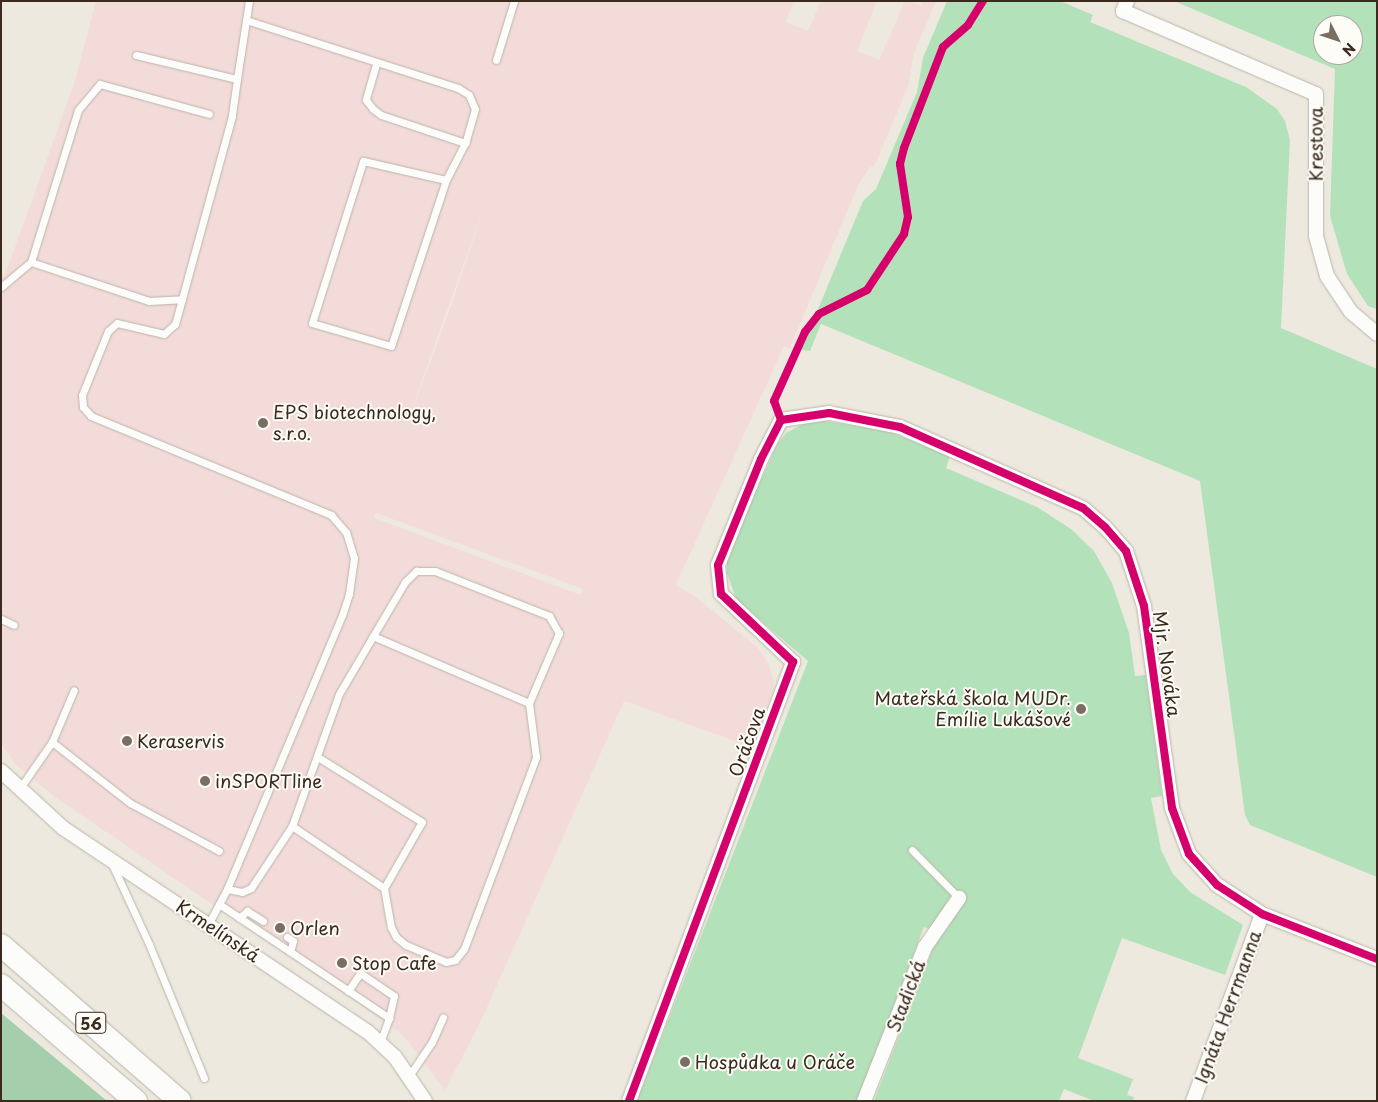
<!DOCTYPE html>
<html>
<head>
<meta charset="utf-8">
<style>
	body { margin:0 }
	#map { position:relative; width:1378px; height:1102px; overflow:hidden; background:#eee9de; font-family:"Playpen Sans",sans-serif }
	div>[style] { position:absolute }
	.built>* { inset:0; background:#f3dbd9 }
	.green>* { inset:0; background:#b3e1ba }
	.forest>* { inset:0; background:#a5cfac }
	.roads { filter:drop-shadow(0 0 1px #bab5ac) drop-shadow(0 0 1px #bab5ac) }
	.service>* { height:7px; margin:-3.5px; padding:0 3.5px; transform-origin:3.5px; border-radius:3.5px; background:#fcfcfa }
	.minor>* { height:14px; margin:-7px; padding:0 7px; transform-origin:7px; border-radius:7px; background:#fcfcfa }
	.trunk>* { height:22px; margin:-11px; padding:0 11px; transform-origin:11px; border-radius:11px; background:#fcfcfa }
	.cycleway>* { height:8px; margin:-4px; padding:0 4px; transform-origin:4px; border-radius:4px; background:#d6006c }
	.dots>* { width:14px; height:14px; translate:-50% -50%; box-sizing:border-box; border:2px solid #fdfcf7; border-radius:50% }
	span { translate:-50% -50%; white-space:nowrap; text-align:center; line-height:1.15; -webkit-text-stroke:4px #fdfcf7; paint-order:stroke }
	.shield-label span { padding:1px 4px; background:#fdfcf7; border:1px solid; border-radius:4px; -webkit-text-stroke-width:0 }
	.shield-label { font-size:16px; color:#3b2a1e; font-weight:700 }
	.street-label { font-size:18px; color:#3b2a1e }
	.poi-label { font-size:18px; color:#3b2a1e }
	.left { translate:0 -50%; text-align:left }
	.right { translate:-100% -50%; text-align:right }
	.frame { position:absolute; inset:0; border:2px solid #3b2a1e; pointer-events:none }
	.north { position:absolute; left:1313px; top:15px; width:50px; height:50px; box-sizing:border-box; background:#fdfcf7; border:1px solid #afa8a0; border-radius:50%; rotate:131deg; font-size:14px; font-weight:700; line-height:20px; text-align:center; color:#3b2a1e }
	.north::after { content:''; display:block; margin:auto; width:18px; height:22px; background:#7a6d61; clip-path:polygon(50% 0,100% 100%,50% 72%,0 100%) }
</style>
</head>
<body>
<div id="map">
	<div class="built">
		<i style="clip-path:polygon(evenodd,96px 1px,794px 1px,786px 22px,808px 31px,821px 1px,877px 1px,857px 51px,879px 60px,905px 1px,921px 5px,922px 1px,936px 1px,914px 53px,908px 87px,874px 167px,870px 167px,859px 183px,790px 348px,784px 346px,676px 585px,697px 598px,757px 647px,768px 662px,774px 682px,773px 691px,751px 747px,624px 701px,480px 1023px,445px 1090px,402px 1034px,55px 797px,15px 764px,1px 743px,1px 274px,5px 275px,75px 81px,96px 1px,489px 193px,453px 300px,406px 427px,406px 426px,489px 193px,96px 1px,376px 513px,583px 589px,581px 595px,374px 518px,376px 513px)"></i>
	</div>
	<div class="green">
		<i style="clip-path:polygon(947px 1px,1060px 1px,1093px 15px,1090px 22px,1246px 87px,1277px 109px,1285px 121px,1290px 140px,1281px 328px,1377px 369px,1377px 877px,1250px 825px,1245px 815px,1200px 481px,821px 324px,810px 351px,801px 350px,863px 201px,876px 189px,917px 92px,923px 58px)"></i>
		<i style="clip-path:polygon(evenodd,1174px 1px,1377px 1px,1377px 309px,1368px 306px,1347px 274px,1330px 216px,1335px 69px,1174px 1px,1323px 25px,1353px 25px,1353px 55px,1323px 55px,1323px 25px)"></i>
		<i style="clip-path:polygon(823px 421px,887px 431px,950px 456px,946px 468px,1037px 507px,1071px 529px,1094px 551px,1112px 583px,1129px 633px,1135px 676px,1146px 675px,1162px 796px,1151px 798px,1161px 850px,1173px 874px,1190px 892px,1243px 925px,1225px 975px,1122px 938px,1078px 1058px,1133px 1079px,1127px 1095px,1134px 1097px,1133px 1101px,1094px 1101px,1064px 1089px,1059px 1101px,874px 1101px,939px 933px,924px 927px,857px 1101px,637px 1101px,808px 661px,736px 599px,727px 573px,727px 556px,777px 445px,786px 433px,803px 424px)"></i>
	</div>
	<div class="forest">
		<i style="clip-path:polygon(1px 1013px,107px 1101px,1px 1101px)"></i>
	</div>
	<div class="roads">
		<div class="service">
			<i style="left:246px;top:20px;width:223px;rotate:17.8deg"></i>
			<i style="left:458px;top:88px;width:13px;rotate:32deg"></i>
			<i style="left:469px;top:95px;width:15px;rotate:67deg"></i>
			<i style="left:475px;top:109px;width:35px;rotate:106deg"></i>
			<i style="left:465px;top:143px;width:42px;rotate:117.2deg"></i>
			<i style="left:446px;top:180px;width:175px;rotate:108.3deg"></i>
			<i style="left:391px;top:346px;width:82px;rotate:-163.8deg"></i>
			<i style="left:312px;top:323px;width:170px;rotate:-72.5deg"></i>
			<i style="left:363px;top:161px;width:85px;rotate:12.9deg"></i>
			<i style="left:136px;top:55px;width:104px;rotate:13.4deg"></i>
			<i style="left:237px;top:79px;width:37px;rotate:98deg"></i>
			<i style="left:232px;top:116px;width:216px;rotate:105.3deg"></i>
			<i style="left:175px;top:324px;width:15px;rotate:138deg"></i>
			<i style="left:164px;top:334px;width:48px;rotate:-166.8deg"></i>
			<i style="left:117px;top:323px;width:12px;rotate:138deg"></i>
			<i style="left:108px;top:331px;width:69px;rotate:112.1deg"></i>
			<i style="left:82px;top:395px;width:12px;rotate:85deg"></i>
			<i style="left:83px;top:407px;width:12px;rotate:48deg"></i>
			<i style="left:91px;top:416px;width:260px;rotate:22.4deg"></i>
			<i style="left:331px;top:515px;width:23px;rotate:49deg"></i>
			<i style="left:346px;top:532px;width:27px;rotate:73deg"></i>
			<i style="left:354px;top:558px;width:36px;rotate:98deg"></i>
			<i style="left:349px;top:594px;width:20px;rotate:108deg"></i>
			<i style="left:343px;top:613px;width:299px;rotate:112.8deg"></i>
			<i style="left:227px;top:889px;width:40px;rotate:118deg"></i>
			<i style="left:496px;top:60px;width:62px;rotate:-73deg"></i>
			<i style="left:376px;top:64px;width:37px;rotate:106deg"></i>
			<i style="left:366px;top:100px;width:11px;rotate:52deg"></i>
			<i style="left:373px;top:109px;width:10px;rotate:37deg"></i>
			<i style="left:381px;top:115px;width:89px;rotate:18.4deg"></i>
			<i style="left:237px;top:79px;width:79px;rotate:-81.3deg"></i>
			<i style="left:31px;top:262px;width:159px;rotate:-72.8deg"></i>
			<i style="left:78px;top:110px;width:34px;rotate:-50deg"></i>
			<i style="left:100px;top:84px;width:113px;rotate:15.4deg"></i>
			<i style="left:1px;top:287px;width:39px;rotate:-40deg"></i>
			<i style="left:31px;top:262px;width:124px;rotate:18.3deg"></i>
			<i style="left:149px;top:301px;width:33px;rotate:-3deg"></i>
			<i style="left:1px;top:619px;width:14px;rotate:25deg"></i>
			<i style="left:52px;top:742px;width:99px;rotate:38deg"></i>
			<i style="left:130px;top:803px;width:101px;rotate:28.3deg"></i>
			<i style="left:20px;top:788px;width:56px;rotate:-55.2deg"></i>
			<i style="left:52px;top:742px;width:56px;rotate:-67.1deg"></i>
			<i style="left:292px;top:826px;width:111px;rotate:34deg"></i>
			<i style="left:384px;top:888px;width:76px;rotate:-60.1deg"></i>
			<i style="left:422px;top:822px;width:121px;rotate:-148.1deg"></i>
			<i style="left:912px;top:850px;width:67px;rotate:45.6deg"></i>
			<i style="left:112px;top:864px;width:88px;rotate:65.2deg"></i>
			<i style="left:149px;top:944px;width:145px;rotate:67.7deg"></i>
			<i style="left:384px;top:888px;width:40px;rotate:80deg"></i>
			<i style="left:391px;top:927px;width:11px;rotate:63deg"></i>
			<i style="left:396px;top:937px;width:13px;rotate:39deg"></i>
			<i style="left:406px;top:945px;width:43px;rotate:23deg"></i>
			<i style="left:446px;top:962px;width:9px;rotate:-13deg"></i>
			<i style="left:455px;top:960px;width:14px;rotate:-51deg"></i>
			<i style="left:464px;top:949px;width:205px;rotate:-69.4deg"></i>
			<i style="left:536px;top:757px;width:54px;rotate:-97.4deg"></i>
			<i style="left:227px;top:889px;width:15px;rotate:11deg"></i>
			<i style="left:242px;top:892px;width:10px;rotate:-24deg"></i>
			<i style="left:251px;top:888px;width:74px;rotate:-56.5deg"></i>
			<i style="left:292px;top:826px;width:140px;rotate:-70.4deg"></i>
			<i style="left:339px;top:694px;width:67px;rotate:-59.6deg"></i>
			<i style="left:373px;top:636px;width:63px;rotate:-59.3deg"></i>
			<i style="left:405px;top:582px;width:16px;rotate:-45deg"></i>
			<i style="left:416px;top:571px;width:19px"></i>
			<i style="left:435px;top:571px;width:123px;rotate:21.5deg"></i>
			<i style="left:549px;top:616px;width:20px;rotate:60deg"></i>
			<i style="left:559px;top:633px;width:76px;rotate:113.2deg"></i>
			<i style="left:529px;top:703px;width:170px;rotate:-156.8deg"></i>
			<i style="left:219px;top:904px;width:205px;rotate:33.8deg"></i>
			<i style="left:389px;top:1018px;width:27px;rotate:110deg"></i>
			<i style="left:239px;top:918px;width:11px;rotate:-41deg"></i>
			<i style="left:247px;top:911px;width:19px;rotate:32deg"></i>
			<i style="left:287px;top:937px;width:7px;rotate:34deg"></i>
			<i style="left:293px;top:941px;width:11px;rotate:105deg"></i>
			<i style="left:348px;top:991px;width:22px;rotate:-56deg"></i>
			<i style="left:360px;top:973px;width:41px;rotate:34.1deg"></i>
			<i style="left:394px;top:996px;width:23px;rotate:103deg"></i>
			<i style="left:409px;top:1076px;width:41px;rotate:-55.9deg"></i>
			<i style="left:432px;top:1042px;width:27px;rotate:-66deg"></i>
		</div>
		<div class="minor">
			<i style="left:1127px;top:1px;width:11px;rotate:112deg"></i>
			<i style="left:1123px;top:11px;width:210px;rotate:23.3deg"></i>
			<i style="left:1316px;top:94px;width:142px;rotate:90deg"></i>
			<i style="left:1316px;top:236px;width:41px;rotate:74.6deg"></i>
			<i style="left:1327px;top:276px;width:43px;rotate:56.3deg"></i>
			<i style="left:1351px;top:312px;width:34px;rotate:40deg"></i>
			<i style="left:1px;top:771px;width:84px;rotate:42.6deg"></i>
			<i style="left:63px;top:828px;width:367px;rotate:33.8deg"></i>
			<i style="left:368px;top:1032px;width:37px;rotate:43deg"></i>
			<i style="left:395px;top:1057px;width:53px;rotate:55.7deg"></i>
			<i style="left:629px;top:1101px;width:469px;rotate:-69.5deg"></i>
			<i style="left:793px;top:662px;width:99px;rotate:-136.6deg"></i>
			<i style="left:721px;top:594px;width:29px;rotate:-96deg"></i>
			<i style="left:718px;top:565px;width:114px;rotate:-67.9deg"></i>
			<i style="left:761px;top:459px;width:44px;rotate:-62.9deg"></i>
			<i style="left:781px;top:420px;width:49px;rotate:-8.3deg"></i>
			<i style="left:829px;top:413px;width:72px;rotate:11.2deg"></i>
			<i style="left:900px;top:427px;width:200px;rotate:23.9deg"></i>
			<i style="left:1083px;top:508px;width:29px;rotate:41deg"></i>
			<i style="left:1105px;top:527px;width:32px;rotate:49deg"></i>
			<i style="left:1126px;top:551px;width:58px;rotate:71.9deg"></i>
			<i style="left:1144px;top:606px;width:204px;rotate:82.1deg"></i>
			<i style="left:1172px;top:808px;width:49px;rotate:69.7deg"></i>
			<i style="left:1189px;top:854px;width:42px;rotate:47.9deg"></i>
			<i style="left:1217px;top:885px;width:54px;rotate:32.8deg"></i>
			<i style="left:1262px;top:914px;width:123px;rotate:21.4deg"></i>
			<i style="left:864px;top:1101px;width:166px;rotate:-68.4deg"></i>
			<i style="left:925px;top:947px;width:60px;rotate:-55.2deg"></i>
			<i style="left:1193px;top:1101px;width:199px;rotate:-69.7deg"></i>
		</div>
		<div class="trunk">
			<i style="left:1px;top:945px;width:237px;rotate:41.1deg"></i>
			<i style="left:1px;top:985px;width:178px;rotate:40.7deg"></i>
		</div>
	</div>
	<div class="cycleway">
		<i style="left:781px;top:420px;width:49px;rotate:-8.3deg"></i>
		<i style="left:829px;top:413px;width:72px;rotate:11.2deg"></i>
		<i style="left:900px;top:427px;width:200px;rotate:23.9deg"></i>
		<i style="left:1083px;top:508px;width:29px;rotate:41deg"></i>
		<i style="left:1105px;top:527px;width:32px;rotate:49deg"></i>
		<i style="left:1126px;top:551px;width:58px;rotate:71.9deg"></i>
		<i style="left:1144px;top:606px;width:204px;rotate:82.1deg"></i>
		<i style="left:1172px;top:808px;width:49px;rotate:69.7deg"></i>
		<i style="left:1189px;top:854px;width:42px;rotate:47.9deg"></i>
		<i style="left:1217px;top:885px;width:54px;rotate:32.8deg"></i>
		<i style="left:1262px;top:914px;width:123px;rotate:21.4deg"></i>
		<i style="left:781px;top:420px;width:20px;rotate:-110deg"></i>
		<i style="left:774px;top:401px;width:76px;rotate:-65.8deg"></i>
		<i style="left:805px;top:332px;width:23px;rotate:-52deg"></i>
		<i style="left:819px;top:314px;width:54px;rotate:-26.6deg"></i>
		<i style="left:867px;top:290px;width:67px;rotate:-56.5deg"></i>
		<i style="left:904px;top:234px;width:17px;rotate:-77deg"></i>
		<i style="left:908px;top:217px;width:54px;rotate:-98.6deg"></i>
		<i style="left:900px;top:164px;width:16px;rotate:-76deg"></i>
		<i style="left:904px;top:148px;width:108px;rotate:-68.9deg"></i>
		<i style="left:943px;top:47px;width:33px;rotate:-41deg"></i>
		<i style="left:968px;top:25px;width:28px;rotate:-58deg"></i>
		<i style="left:629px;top:1101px;width:469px;rotate:-69.5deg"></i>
		<i style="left:793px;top:662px;width:99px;rotate:-136.6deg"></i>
		<i style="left:721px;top:594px;width:29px;rotate:-96deg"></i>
		<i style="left:718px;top:565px;width:114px;rotate:-67.9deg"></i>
		<i style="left:761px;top:459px;width:44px;rotate:-62.9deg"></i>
	</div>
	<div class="dots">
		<i style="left:263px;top:423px;background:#7a6d61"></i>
		<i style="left:1081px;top:709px;background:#7a6d61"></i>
		<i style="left:127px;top:741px;background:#7a6d61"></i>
		<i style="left:205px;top:781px;background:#7a6d61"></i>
		<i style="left:280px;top:928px;background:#7a6d61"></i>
		<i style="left:342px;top:963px;background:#7a6d61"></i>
		<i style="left:685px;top:1062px;background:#7a6d61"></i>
	</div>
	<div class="shield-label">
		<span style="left:91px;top:1023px">56</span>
	</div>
	<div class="street-label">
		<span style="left:1316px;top:144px;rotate:-90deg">Krestova</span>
		<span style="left:1167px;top:664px;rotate:82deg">Mjr. Nováka</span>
		<span style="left:747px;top:742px;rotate:-70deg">Oráčova</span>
		<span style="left:218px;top:931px;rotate:34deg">Krmelínská</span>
		<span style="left:906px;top:996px;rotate:-69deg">Stadická</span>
		<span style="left:1228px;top:1007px;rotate:-70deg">Ignáta Herrmanna</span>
	</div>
	<div class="poi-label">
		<span class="left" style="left:273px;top:423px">EPS biotechnology,<br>s.r.o.</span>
		<span class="right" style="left:1071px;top:709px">Mateřská škola MUDr.<br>Emílie Lukášové</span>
		<span class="left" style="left:137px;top:741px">Keraservis</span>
		<span class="left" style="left:215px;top:781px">inSPORTline</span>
		<span class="left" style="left:290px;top:928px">Orlen</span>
		<span class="left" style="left:352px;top:963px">Stop Cafe</span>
		<span class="left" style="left:695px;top:1062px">Hospůdka u Oráče</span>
	</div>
	<div class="frame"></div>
	<div class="north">N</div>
</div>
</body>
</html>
